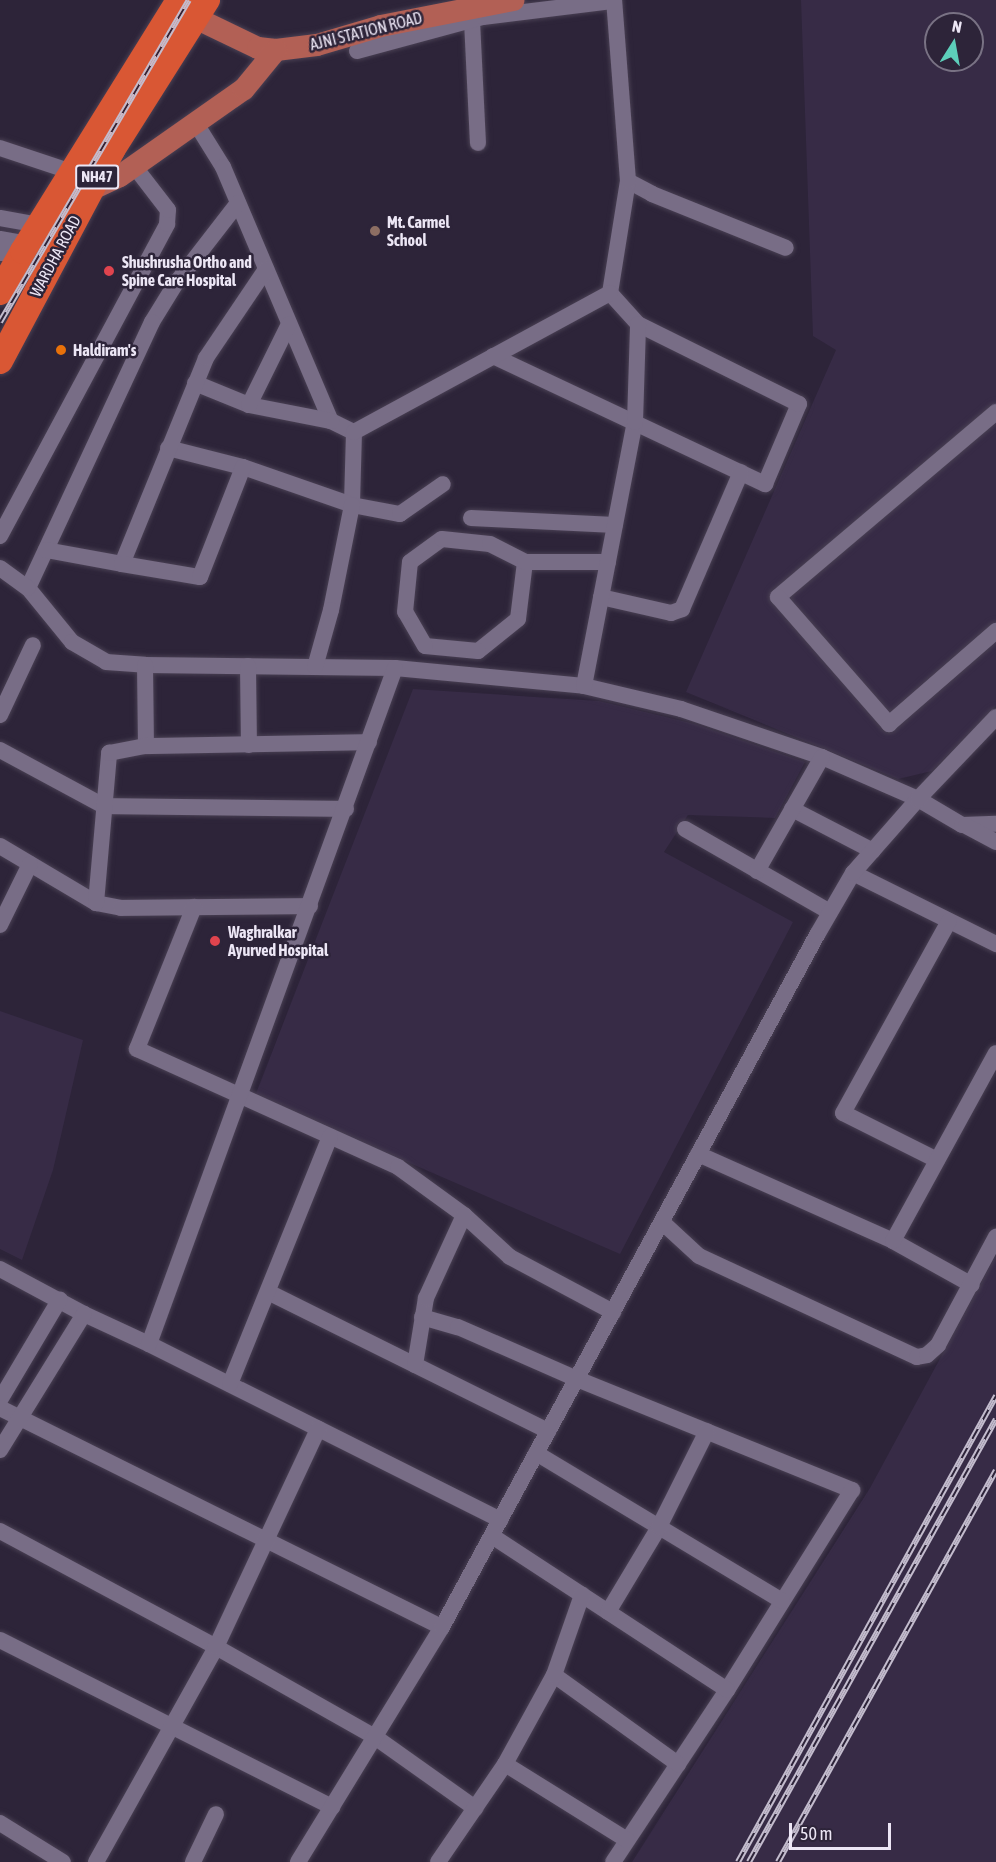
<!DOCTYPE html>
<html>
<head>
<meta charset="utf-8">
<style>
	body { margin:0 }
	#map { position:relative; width:996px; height:1862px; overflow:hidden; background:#2d2439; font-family:"Asap Condensed",sans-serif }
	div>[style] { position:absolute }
	.built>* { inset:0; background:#372b46 }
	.roads { filter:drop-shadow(0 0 2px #494053) drop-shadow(0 0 2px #494053) }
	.minor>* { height:16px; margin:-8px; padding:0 8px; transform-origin:8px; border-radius:8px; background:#786d86 }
	.major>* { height:22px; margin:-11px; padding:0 11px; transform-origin:11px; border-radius:11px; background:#b26055 }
	.highway>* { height:26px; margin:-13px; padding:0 13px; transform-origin:13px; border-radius:13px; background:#d95734 }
	.rail>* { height:6px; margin-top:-3px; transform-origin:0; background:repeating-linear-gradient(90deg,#2d2439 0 11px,#c3bccd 0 22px); box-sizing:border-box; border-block:2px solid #c3bccd }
	.dots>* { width:16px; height:16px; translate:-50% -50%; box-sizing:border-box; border:3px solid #2d2439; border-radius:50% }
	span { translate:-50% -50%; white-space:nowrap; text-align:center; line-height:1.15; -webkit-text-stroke:5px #2d2439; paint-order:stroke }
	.shield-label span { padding:2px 4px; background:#2d2439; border:2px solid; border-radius:4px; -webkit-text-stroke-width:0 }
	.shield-label { font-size:15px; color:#ece6f5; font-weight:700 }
	.street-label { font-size:16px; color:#ece6f5 }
	.poi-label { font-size:16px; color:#ece6f5; font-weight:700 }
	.left { translate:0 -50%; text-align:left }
	.north { position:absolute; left:924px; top:12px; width:60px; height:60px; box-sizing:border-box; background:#2d2439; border:2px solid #797284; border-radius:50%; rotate:11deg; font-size:16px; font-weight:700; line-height:24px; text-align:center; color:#ece6f5 }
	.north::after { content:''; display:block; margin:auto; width:21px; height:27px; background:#5dceba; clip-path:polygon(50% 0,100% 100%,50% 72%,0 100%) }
	.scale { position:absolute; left:789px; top:1823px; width:102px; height:27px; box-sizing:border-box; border:3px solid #ece6f5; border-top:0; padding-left:8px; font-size:18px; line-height:21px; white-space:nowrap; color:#ece6f5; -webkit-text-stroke:4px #2d2439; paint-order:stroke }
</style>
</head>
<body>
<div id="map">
	<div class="built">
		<i style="clip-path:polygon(evenodd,801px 0,996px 0,996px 706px,932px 771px,898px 779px,686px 692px,836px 350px,813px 336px,801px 0,936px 24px,972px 24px,972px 60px,936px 60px,936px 24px)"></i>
		<i style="clip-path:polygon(413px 689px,599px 701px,695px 724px,805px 762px,775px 818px,688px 815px,664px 852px,793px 922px,620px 1254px,255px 1096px)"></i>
		<i style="clip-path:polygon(0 1011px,83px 1040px,53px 1170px,22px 1260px,0 1249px)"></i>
		<i style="clip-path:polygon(996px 1255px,996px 1862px,632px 1862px,870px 1488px)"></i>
	</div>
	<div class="roads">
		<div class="minor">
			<i style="left:472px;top:21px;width:122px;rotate:87.2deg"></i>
			<i style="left:357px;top:51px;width:131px;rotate:-15.1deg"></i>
			<i style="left:483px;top:17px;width:132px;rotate:-7deg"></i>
			<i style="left:195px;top:122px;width:53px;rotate:58.1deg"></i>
			<i style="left:223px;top:167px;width:276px;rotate:67deg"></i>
			<i style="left:331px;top:421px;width:25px;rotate:26deg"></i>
			<i style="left:354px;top:432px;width:73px;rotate:91.6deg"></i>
			<i style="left:352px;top:505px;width:49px;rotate:10.6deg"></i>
			<i style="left:400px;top:514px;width:52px;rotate:-34.9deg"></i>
			<i style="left:0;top:148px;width:76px;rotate:18.4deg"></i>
			<i style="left:628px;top:181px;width:27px;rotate:28deg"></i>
			<i style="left:652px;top:194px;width:144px;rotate:21.9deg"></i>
			<i style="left:238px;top:203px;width:101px;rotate:127.8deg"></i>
			<i style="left:176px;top:283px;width:46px;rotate:121.6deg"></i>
			<i style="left:152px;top:322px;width:293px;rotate:115deg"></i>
			<i style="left:28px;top:588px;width:70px;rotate:50.8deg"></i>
			<i style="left:72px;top:642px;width:39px;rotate:30deg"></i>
			<i style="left:106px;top:662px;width:39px;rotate:4deg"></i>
			<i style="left:145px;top:665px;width:250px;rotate:0.7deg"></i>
			<i style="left:395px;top:668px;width:190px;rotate:5.4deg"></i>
			<i style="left:584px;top:686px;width:100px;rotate:13.3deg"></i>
			<i style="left:681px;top:709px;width:149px;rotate:18.8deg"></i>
			<i style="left:822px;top:757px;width:105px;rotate:23.6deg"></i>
			<i style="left:918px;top:799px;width:51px;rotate:30.6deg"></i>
			<i style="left:962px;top:825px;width:34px;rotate:-2deg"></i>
			<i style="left:0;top:218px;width:39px;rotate:10deg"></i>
			<i style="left:0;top:239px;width:27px;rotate:10deg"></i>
			<i style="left:0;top:253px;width:22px"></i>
			<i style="left:610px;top:293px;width:113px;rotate:-80.9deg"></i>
			<i style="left:628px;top:181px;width:182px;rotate:-94.4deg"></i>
			<i style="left:493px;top:356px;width:301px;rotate:25.2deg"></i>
			<i style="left:765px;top:484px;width:87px;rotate:-67deg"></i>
			<i style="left:799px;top:404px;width:180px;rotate:-153.6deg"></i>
			<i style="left:638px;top:324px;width:42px;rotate:-132.1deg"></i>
			<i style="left:195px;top:383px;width:58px;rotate:22.2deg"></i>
			<i style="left:249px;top:405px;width:84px;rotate:11deg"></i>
			<i style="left:249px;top:405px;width:90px;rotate:-63.7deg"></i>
			<i style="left:996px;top:412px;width:286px;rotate:139.7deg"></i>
			<i style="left:778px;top:597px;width:169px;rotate:48.8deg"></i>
			<i style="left:889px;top:724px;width:142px;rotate:-41deg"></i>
			<i style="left:354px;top:432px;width:291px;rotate:-28.5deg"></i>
			<i style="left:168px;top:448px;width:77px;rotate:14.2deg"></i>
			<i style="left:243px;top:467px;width:115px;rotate:19.2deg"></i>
			<i style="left:352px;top:505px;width:107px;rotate:101.3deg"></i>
			<i style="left:331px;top:610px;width:59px;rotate:105.7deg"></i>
			<i style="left:471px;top:518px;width:144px;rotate:2.8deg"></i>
			<i style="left:0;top:536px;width:354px;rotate:-61.8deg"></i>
			<i style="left:167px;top:224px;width:14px;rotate:-86deg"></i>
			<i style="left:168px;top:210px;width:56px;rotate:-127.7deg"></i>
			<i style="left:46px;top:550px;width:77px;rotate:10.4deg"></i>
			<i style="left:122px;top:564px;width:222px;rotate:-67.8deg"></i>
			<i style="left:206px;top:358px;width:107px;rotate:-56deg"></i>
			<i style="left:525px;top:562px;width:57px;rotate:97deg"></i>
			<i style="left:518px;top:619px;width:51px;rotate:141.3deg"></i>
			<i style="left:478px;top:651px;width:53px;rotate:-174.6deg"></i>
			<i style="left:425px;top:646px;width:39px;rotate:-120deg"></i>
			<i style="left:405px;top:612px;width:50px;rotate:-84.3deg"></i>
			<i style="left:410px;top:562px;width:39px;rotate:-36deg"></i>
			<i style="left:442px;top:539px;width:48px;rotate:5.9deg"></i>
			<i style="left:490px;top:544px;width:39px;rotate:27deg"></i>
			<i style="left:525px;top:562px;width:83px"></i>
			<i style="left:122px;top:564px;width:79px;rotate:9.5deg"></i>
			<i style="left:200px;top:577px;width:118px;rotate:-68.6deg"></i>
			<i style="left:0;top:568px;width:34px;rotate:36deg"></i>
			<i style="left:601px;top:597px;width:72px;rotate:12.9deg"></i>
			<i style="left:671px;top:613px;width:12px;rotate:-20deg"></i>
			<i style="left:682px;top:609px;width:149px;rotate:-66.7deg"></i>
			<i style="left:145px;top:665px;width:81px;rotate:89.3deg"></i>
			<i style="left:248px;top:666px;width:79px;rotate:89.3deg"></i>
			<i style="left:584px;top:686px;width:269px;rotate:-79.1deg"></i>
			<i style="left:635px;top:422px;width:98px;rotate:-88.2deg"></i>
			<i style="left:0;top:715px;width:77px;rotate:-64.8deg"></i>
			<i style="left:0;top:750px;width:118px;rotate:28.3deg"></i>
			<i style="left:104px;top:806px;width:242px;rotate:0.7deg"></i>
			<i style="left:792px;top:809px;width:91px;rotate:27.4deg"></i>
			<i style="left:966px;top:826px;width:34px;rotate:28deg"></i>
			<i style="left:685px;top:829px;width:167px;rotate:29.8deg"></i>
			<i style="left:0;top:846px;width:112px;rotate:30.7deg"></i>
			<i style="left:96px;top:903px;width:25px;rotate:11deg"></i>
			<i style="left:121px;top:908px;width:189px;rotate:-0.6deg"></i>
			<i style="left:757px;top:871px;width:131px;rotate:-60.3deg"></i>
			<i style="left:853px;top:873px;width:160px;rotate:26.4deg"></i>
			<i style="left:96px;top:903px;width:151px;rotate:-85deg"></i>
			<i style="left:109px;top:753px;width:38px;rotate:-11deg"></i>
			<i style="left:146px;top:746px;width:223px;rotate:-1deg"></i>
			<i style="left:194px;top:907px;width:153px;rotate:111.9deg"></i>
			<i style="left:137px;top:1049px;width:286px;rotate:24.3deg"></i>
			<i style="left:398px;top:1167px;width:82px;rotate:36deg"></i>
			<i style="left:464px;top:1215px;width:62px;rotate:42.4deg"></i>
			<i style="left:510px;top:1257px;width:117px;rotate:28.1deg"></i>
			<i style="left:0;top:925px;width:68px;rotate:-63.8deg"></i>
			<i style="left:698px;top:1154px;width:214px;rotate:24deg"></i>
			<i style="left:893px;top:1241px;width:90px;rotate:29.1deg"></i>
			<i style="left:937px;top:1160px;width:105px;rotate:-153.4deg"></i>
			<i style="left:843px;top:1113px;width:219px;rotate:-61.1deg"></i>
			<i style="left:662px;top:1222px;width:50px;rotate:42.6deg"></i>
			<i style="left:699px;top:1256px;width:240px;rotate:24.9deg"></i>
			<i style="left:917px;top:1357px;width:10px;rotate:-11deg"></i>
			<i style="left:927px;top:1355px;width:15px;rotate:-42deg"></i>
			<i style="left:938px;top:1345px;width:123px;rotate:-61.8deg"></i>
			<i style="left:893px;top:1241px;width:214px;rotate:-61.3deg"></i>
			<i style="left:0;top:1269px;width:95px;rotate:28.2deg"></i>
			<i style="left:84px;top:1314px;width:72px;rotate:24.8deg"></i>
			<i style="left:149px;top:1344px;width:393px;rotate:26.6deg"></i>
			<i style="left:268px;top:1292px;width:313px;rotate:26.4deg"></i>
			<i style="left:422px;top:1317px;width:37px;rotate:16deg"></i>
			<i style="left:458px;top:1327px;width:130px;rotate:23.6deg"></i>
			<i style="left:577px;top:1379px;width:297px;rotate:22deg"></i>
			<i style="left:852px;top:1490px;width:236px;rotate:122deg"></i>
			<i style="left:727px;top:1690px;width:206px;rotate:123.5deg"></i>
			<i style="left:149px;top:1344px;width:719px;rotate:-70deg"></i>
			<i style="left:415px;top:1365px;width:68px;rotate:-80.7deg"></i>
			<i style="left:426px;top:1298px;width:91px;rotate:-65.4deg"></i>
			<i style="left:230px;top:1384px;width:267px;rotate:-68deg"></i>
			<i style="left:0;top:1400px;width:117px;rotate:-59.3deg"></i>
			<i style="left:0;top:1408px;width:493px;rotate:26.4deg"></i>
			<i style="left:0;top:1450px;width:160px;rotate:-58.3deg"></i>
			<i style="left:536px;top:1453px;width:287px;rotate:31deg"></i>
			<i style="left:0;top:1531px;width:245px;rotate:28.2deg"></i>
			<i style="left:216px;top:1647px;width:183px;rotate:29.5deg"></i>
			<i style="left:375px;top:1737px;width:123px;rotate:35.4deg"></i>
			<i style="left:492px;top:1536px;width:281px;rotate:33.2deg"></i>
			<i style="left:608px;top:1612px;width:99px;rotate:-59deg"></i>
			<i style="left:659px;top:1527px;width:107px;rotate:-63.4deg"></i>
			<i style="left:0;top:1640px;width:372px;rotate:26.7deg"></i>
			<i style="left:554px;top:1675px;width:153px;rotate:35.7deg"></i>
			<i style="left:505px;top:1764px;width:144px;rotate:31.9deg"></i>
			<i style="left:0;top:1823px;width:74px;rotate:31.8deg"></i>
			<i style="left:96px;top:1862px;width:246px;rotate:-60.8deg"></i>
			<i style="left:216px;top:1647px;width:241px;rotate:-64.9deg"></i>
			<i style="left:193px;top:1862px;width:53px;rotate:-64.4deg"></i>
			<i style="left:298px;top:1862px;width:276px;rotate:-58.5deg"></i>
			<i style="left:442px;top:1627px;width:787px;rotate:-61.55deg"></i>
			<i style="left:817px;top:935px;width:72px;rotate:-59.9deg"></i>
			<i style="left:853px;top:873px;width:98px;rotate:-48.7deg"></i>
			<i style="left:918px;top:799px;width:113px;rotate:-46.4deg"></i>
			<i style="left:438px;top:1862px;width:119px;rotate:-55.6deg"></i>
			<i style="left:505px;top:1764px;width:102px;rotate:-61.2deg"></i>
			<i style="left:554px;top:1675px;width:85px;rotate:-70.7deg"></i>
		</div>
		<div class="major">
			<i style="left:181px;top:11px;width:85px;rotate:25.7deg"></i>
			<i style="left:258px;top:48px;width:18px;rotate:6deg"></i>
			<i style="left:276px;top:50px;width:41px;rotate:-7deg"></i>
			<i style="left:317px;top:45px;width:67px;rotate:-16.5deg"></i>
			<i style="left:381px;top:26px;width:135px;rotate:-11.1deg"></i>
			<i style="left:90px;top:190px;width:33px;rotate:-25deg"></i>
			<i style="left:120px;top:176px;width:151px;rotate:-35.1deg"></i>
			<i style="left:244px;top:89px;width:50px;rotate:-50.6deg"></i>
		</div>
		<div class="highway">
			<i style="left:0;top:292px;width:47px;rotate:-60.7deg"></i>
			<i style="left:23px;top:251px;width:296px;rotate:-58.1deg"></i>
			<i style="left:0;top:361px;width:239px;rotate:-62deg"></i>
			<i style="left:112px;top:150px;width:178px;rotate:-57.7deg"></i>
		</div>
	</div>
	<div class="rail">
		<i style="left:0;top:322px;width:373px;rotate:-59.6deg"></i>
		<i style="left:738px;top:1862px;width:533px;rotate:-61.03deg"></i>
		<i style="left:749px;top:1862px;width:507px;rotate:-60.86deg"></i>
		<i style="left:778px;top:1862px;width:448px;rotate:-60.9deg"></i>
	</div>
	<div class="dots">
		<i style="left:375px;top:231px;background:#8d6e63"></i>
		<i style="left:109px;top:271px;background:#e0444e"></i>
		<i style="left:61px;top:350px;background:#e8710a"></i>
		<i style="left:215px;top:941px;background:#e0444e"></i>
	</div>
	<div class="shield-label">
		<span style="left:97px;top:177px">NH47</span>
	</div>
	<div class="street-label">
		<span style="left:366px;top:31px;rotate:-14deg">AJNI STATION ROAD</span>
		<span style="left:55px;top:256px;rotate:-62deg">WARDHA ROAD</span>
	</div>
	<div class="poi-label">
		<span class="left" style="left:387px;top:231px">Mt. Carmel<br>School</span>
		<span class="left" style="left:122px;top:271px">Shushrusha Ortho and<br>Spine Care Hospital</span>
		<span class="left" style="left:73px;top:350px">Haldiram's</span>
		<span class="left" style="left:228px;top:941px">Waghralkar<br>Ayurved Hospital</span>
	</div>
	<div class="north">N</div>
	<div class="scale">50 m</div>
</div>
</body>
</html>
